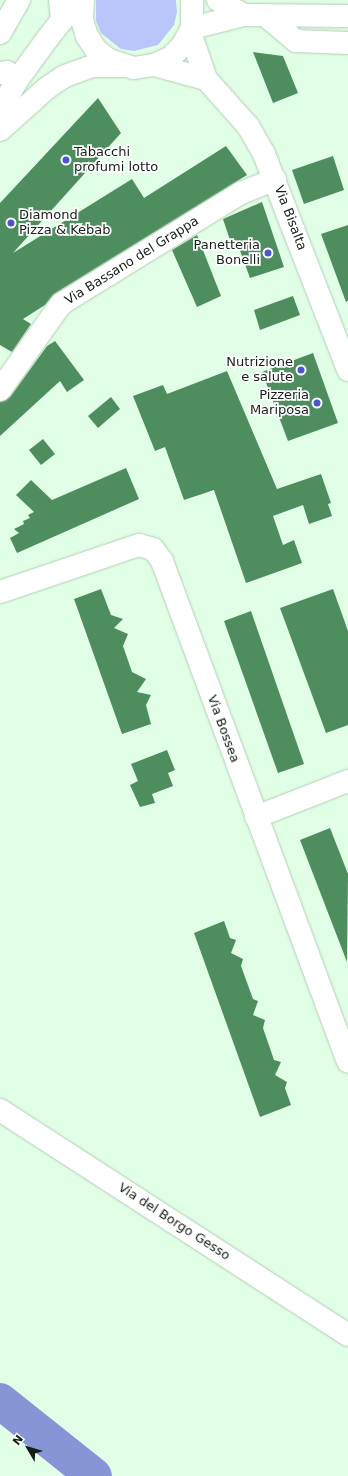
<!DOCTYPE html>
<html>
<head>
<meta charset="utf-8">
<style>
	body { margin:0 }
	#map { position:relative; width:348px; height:1476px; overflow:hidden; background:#e1fee6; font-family:"DejaVu Sans",sans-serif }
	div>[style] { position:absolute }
	.green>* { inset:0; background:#bac6fa }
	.river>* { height:36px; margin:-18px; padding:0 18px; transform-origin:18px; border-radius:18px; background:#8794d6 }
	.building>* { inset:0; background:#4e8d5d }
	.roads { filter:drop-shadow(0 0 1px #b3ceb8) drop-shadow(0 0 1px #b3ceb8) }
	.minor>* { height:22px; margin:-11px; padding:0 11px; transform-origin:11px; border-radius:11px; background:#fff }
	.major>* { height:22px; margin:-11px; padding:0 11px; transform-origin:11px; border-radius:11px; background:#fff }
	.dots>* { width:11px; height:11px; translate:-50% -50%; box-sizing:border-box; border:2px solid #fff; border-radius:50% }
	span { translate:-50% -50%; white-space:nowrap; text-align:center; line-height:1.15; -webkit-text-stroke:3.5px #fff; paint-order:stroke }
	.poi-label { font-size:13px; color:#141f16 }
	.left { translate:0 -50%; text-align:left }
	.right { translate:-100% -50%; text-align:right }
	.street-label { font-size:13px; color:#141f16 }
	.north { position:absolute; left:8px; top:1428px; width:40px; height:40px; -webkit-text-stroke:3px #fff; paint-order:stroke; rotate:308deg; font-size:11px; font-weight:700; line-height:16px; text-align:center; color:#141f16 }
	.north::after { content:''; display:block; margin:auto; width:14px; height:18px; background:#141f16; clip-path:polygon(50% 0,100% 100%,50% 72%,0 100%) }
</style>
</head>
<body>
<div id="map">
	<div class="green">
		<i style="clip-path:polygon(96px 0,176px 0,177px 12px,174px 25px,158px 45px,134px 51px,121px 49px,101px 33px,96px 21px)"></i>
	</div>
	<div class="river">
		<i style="left:0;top:1401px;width:120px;rotate:38.6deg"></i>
	</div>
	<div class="building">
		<i style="clip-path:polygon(253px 52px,283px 56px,298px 93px,273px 103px)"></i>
		<i style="clip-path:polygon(98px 98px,121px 133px,13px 253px,132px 179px,144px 198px,226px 146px,247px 175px,54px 294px,45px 305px,23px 319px,31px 324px,12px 352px,0 345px,0 203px)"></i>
		<i style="clip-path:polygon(333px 156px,344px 190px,304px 204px,292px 170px)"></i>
		<i style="clip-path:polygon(262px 202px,284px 267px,250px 278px,238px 245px,232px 246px,223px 219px)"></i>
		<i style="clip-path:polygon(348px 225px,348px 301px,346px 302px,321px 234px)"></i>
		<i style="clip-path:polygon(197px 235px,221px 296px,197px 307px,172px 250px)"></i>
		<i style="clip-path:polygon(293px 296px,300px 315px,260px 330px,254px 310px)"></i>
		<i style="clip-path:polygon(55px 341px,84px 380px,67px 392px,60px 381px,0 436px,0 402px,10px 397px,47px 346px)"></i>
		<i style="clip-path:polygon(313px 353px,338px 423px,288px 441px,262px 372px)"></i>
		<i style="clip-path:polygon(227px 371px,277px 489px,321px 474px,331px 503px,328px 504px,332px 516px,309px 524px,303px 505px,273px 516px,283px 545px,294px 540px,302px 563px,246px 583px,214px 490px,184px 500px,165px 447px,155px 451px,133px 396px,163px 385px,167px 394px)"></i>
		<i style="clip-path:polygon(111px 397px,120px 409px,98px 428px,88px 416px)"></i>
		<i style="clip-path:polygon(43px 439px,55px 454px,41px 465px,29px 450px)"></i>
		<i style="clip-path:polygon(126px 468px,139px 499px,17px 553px,10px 538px,19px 533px,14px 529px,24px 524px,23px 521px,30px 518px,28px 515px,34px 512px,16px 495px,31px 480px,52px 500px)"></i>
		<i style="clip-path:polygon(101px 589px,111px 615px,123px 619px,114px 628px,128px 634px,123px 646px,132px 672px,146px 679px,137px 692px,151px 695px,146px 705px,151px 724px,122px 734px,74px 599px)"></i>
		<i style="clip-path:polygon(333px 589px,348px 631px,348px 725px,326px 733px,280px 608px)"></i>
		<i style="clip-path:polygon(251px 611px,304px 764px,278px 773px,224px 621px)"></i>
		<i style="clip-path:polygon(167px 750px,175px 770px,168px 773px,173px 786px,152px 794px,155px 803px,140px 807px,130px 785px,138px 781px,131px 764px)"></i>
		<i style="clip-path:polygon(330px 828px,348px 874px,347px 962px,300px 840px)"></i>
		<i style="clip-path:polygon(224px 921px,230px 938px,236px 940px,231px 953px,243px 959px,241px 966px,253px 999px,258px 1001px,253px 1015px,265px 1020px,263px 1028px,274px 1060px,281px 1062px,275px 1075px,287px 1082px,285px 1088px,291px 1105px,260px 1117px,194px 933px)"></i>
	</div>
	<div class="roads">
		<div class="minor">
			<i style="left:60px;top:0;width:20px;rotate:84deg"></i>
			<i style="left:218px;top:0;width:30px;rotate:30deg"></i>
			<i style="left:265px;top:15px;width:40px;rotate:40deg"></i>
			<i style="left:296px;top:41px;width:52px;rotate:2.2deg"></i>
			<i style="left:192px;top:28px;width:54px;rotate:-14deg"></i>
			<i style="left:244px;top:15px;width:104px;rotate:0.6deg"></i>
			<i style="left:190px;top:32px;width:50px;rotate:71.2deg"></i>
			<i style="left:206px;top:79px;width:63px;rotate:48.2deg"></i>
			<i style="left:248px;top:126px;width:32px;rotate:60deg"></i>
			<i style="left:264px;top:154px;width:232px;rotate:68.7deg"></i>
			<i style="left:0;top:33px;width:38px;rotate:-60deg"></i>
			<i style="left:154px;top:65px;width:54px;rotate:15.1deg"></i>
			<i style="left:0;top:73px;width:7px;rotate:-8deg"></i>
			<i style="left:7px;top:72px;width:13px;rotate:32deg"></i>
			<i style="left:0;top:390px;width:105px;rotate:-54.7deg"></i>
			<i style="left:61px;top:304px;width:211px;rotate:-31.7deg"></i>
			<i style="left:241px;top:193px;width:37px;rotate:-22deg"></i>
			<i style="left:0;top:592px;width:147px;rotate:-18.7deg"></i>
			<i style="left:139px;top:545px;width:15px;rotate:16deg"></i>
			<i style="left:153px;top:549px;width:15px;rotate:53deg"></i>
			<i style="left:162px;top:561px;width:534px;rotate:69.63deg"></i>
			<i style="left:256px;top:817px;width:99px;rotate:-21.4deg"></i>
		</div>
		<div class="major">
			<i style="left:83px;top:0;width:20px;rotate:93deg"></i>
			<i style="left:82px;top:20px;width:17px;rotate:73deg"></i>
			<i style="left:87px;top:36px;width:17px;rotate:57deg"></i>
			<i style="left:96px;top:50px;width:16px;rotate:38deg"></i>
			<i style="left:109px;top:60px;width:26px;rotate:18deg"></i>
			<i style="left:134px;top:68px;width:20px;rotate:-9deg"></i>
			<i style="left:154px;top:65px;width:17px;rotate:-24deg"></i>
			<i style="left:170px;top:58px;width:17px;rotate:-45deg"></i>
			<i style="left:182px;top:46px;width:21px;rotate:-61deg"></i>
			<i style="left:192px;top:28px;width:28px;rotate:-90deg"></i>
			<i style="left:0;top:110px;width:36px;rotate:-60deg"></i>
			<i style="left:18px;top:79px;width:51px;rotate:-53.8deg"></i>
			<i style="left:48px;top:38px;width:23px;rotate:-52deg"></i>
			<i style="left:62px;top:20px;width:26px;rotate:-39deg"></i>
			<i style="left:0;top:130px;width:63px;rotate:-41.8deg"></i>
			<i style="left:47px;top:88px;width:22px;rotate:-34deg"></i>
			<i style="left:65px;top:76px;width:30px;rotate:-20deg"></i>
			<i style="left:93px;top:66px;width:29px"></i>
			<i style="left:0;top:1110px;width:414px;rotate:32.9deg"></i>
		</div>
	</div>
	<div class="dots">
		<i style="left:66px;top:160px;background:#4c55cb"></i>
		<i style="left:11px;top:223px;background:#4c55cb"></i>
		<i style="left:268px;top:253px;background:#4c55cb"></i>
		<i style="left:301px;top:370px;background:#4c55cb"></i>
		<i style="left:317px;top:403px;background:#4c55cb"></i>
	</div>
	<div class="poi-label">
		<span class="left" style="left:74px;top:160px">Tabacchi<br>profumi lotto</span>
		<span class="left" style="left:19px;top:223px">Diamond<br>Pizza &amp; Kebab</span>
		<span class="right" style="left:260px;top:253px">Panetteria<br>Bonelli</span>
		<span class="right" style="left:293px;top:370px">Nutrizione<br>e salute</span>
		<span class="right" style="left:309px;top:403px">Pizzeria<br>Mariposa</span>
	</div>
	<div class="street-label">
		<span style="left:290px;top:218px;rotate:69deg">Via Bisalta</span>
		<span style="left:132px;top:261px;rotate:-32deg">Via Bassano del Grappa</span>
		<span style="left:223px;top:729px;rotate:70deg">Via Bossea</span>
		<span style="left:174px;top:1222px;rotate:33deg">Via del Borgo Gesso</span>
	</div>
	<div class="north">N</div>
</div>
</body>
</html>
